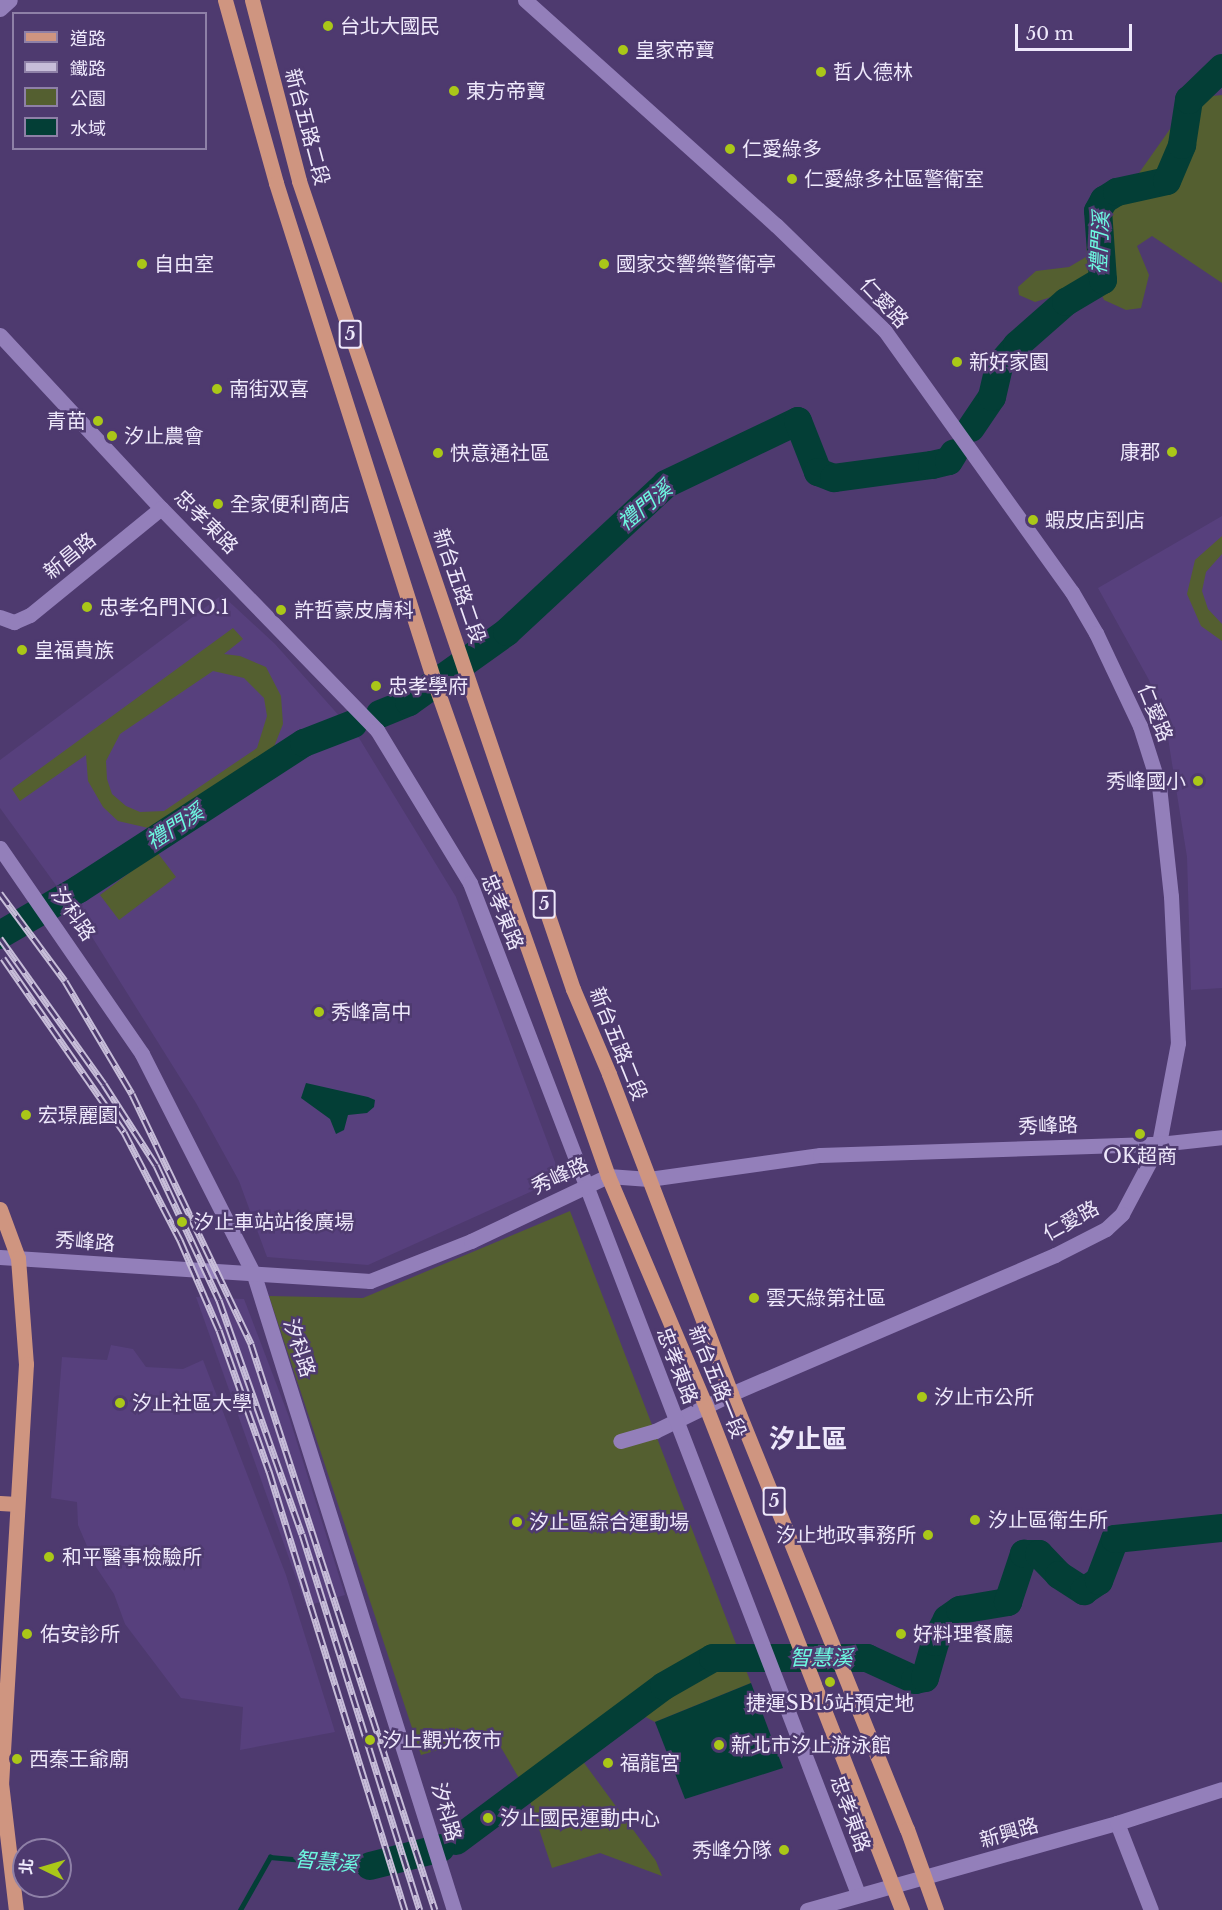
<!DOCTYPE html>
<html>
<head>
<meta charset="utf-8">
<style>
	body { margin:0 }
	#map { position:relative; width:1222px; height:1910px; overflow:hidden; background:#4e3a6f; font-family:"Libre Baskerville","Noto Sans TC",serif }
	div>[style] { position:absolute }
	.built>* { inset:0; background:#57407d }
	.green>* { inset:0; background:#545f30 }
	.water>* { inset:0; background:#033e36 }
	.stream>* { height:4.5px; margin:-2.25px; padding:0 2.25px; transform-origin:2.25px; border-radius:2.25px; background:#033e36 }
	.river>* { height:28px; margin:-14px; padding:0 14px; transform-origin:14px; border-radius:14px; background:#033e36 }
	.minor>* { height:15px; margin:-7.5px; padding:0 7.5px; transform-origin:7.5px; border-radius:7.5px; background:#937fba }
	.major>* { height:15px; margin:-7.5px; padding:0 7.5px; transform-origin:7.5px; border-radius:7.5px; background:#cf9580 }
	.rail>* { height:7px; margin-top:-3.5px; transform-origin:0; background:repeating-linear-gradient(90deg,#4e3a6f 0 14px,#c7bdd9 0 28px); box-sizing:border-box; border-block:2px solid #c7bdd9 }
	.dots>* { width:16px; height:16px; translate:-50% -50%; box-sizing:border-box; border:3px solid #4e3a6f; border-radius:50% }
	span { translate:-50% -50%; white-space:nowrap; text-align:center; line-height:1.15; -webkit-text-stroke:5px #4e3a6f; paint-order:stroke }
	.shield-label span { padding:2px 4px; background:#4e3a6f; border:2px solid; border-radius:4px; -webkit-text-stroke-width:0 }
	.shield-label { font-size:18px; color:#eee8fb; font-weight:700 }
	.poi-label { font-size:20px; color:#eee8fb }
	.left { translate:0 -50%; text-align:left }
	.right { translate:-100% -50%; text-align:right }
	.street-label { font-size:20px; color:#eee8fb }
	.water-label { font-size:21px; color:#6df8e0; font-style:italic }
	.district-label { font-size:26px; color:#eee8fb; font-weight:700 }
	.legend { position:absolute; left:12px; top:12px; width:195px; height:138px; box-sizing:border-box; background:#4e3a6f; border:2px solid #8e80a7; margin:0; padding:8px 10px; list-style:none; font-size:18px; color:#eee8fb }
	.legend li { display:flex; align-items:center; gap:12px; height:30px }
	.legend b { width:30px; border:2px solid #8e80a7 }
	.north { position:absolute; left:12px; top:1838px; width:60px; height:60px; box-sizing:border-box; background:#4e3a6f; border:2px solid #8e80a7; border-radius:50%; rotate:275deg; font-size:16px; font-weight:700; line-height:24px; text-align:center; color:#eee8fb }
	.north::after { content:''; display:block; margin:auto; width:21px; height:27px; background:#aac718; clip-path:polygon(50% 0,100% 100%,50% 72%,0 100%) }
	.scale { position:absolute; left:1015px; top:24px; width:117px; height:27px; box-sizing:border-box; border:3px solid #eee8fb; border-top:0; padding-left:8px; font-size:18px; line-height:21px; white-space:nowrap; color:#eee8fb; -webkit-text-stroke:4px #4e3a6f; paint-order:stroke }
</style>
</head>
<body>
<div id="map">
	<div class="built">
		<i style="clip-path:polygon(1222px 516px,1222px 988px,1191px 990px,1187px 857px,1167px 732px,1149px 680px,1098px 588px)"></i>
		<i style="clip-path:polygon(222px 595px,275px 644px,359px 738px,456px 897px,561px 1178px,368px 1265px,267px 1257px,239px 1181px,196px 1103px,82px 921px,0 808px,0 760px)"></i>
		<i style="clip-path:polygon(196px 1297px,244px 1299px,289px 1417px,345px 1595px,306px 1606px)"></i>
		<i style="clip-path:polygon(111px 1345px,133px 1349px,146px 1367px,183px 1369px,203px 1360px,286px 1575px,335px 1732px,240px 1750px,243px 1707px,181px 1698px,125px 1624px,114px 1594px,96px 1567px,78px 1525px,77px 1502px,51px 1498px,62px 1357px,107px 1360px)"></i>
	</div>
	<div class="green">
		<i style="clip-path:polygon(1222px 95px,1222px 283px,1152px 236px,1137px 246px,1149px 275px,1141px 308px,1126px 310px,1104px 300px,1100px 291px,1087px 286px,1035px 302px,1019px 295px,1018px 287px,1036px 271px,1069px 267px,1086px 257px,1089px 207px,1103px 191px,1139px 173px,1170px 129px,1212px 96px)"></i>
		<i style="clip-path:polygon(1222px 536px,1222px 554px,1206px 572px,1202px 591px,1208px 609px,1222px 624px,1222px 641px,1201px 626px,1187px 594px,1195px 560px)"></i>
		<i style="clip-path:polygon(evenodd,233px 628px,243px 639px,224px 654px,240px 656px,266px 667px,281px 696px,283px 724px,270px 757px,172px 825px,157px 830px,118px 821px,103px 807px,88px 781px,86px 755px,20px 801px,12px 789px,233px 628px,213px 671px,244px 678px,264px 698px,267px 716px,257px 748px,164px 811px,140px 812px,126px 806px,112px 794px,107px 779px,106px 761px,120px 734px,213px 671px)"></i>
		<i style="clip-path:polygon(157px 852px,176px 877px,119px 920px,100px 895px)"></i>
		<i style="clip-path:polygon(570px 1211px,751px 1683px,655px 1722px,640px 1714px,582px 1760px,656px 1861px,662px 1876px,600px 1853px,552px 1868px,526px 1790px,493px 1734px,421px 1755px,269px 1296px,363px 1298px)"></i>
	</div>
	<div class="water">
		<i style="clip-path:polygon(306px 1083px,368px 1097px,375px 1100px,374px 1107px,367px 1113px,348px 1115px,344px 1130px,336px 1134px,330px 1119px,301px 1098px)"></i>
		<i style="clip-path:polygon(751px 1683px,783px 1768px,685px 1799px,655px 1722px)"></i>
	</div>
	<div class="stream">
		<i style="left:240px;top:1910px;width:61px;rotate:-60.5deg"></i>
		<i style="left:270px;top:1857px;width:100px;rotate:5.1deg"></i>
	</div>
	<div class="river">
		<i style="left:971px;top:428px;width:37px;rotate:-56deg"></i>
		<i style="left:992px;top:397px;width:32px;rotate:-77deg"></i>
		<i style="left:999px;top:366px;width:28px;rotate:-49deg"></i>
		<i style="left:1017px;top:345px;width:65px;rotate:-41.3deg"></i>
		<i style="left:1066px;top:302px;width:43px;rotate:-30.7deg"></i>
		<i style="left:1103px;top:280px;width:69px;rotate:-94.1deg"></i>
		<i style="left:1098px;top:211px;width:13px;rotate:-61deg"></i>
		<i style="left:1104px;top:200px;width:15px;rotate:-32deg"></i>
		<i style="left:1117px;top:192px;width:51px;rotate:-12.4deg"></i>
		<i style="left:1167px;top:181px;width:39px;rotate:-67deg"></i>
		<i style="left:1182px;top:145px;width:46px;rotate:-81.2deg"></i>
		<i style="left:1189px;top:100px;width:46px;rotate:-44.1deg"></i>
		<i style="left:380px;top:714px;width:31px;rotate:-22deg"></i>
		<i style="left:409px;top:702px;width:120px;rotate:-35.5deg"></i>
		<i style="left:507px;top:632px;width:217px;rotate:-42.9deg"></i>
		<i style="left:666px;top:484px;width:146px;rotate:-25.5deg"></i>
		<i style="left:798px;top:421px;width:55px;rotate:68.6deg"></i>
		<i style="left:818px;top:472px;width:17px;rotate:21deg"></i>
		<i style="left:834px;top:478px;width:99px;rotate:-7.6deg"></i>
		<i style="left:932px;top:465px;width:17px;rotate:-13deg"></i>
		<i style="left:949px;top:461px;width:9px;rotate:-58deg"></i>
		<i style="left:0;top:935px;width:91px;rotate:-30.2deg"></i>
		<i style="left:79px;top:889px;width:268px;rotate:-33deg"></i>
		<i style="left:304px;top:743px;width:53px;rotate:-21.2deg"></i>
		<i style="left:456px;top:1841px;width:259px;rotate:-36.7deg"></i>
		<i style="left:664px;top:1686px;width:56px;rotate:-29.7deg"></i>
		<i style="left:713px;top:1658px;width:154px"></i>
		<i style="left:867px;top:1658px;width:53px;rotate:24.6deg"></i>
		<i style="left:915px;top:1680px;width:10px;rotate:-11deg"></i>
		<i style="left:925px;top:1678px;width:37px;rotate:-74deg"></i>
		<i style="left:935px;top:1642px;width:26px;rotate:-62deg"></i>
		<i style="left:947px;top:1619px;width:16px;rotate:-35deg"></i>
		<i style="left:960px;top:1610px;width:49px;rotate:-9.5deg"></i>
		<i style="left:1008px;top:1602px;width:51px;rotate:-71.6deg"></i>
		<i style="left:1024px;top:1554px;width:15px"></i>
		<i style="left:1039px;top:1554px;width:29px;rotate:46deg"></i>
		<i style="left:1059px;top:1575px;width:30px;rotate:33deg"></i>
		<i style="left:1084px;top:1591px;width:18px;rotate:-34deg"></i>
		<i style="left:1099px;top:1581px;width:45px;rotate:-69.1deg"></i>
		<i style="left:1115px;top:1539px;width:108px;rotate:-5.9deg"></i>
		<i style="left:370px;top:1866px;width:73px;rotate:-14.2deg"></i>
	</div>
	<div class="minor">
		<i style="left:525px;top:0;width:337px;rotate:41.9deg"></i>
		<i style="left:776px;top:225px;width:152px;rotate:44.2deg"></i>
		<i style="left:885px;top:331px;width:321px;rotate:54.4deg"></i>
		<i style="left:1072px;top:592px;width:48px;rotate:59.7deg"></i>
		<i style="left:1096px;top:633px;width:103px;rotate:64.7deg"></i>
		<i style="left:1140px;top:726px;width:63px;rotate:72.4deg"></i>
		<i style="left:1159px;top:786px;width:111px;rotate:83.8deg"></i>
		<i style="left:1171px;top:896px;width:147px;rotate:87.3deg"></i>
		<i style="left:1178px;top:1043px;width:103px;rotate:100.7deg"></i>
		<i style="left:1159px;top:1144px;width:79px;rotate:117.9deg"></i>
		<i style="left:1122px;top:1214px;width:22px;rotate:137deg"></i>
		<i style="left:1106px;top:1229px;width:57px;rotate:153deg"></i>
		<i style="left:1055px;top:1255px;width:353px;rotate:156.8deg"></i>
		<i style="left:731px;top:1394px;width:85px;rotate:154deg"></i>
		<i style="left:655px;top:1431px;width:36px;rotate:164deg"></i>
		<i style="left:0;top:9px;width:13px;rotate:-42deg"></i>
		<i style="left:0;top:335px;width:236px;rotate:47.1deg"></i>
		<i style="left:161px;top:508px;width:310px;rotate:45.8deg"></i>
		<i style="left:377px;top:730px;width:179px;rotate:58.7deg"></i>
		<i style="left:470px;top:883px;width:1083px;rotate:69deg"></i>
		<i style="left:0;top:617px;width:15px;rotate:20deg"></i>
		<i style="left:14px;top:622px;width:17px;rotate:-24deg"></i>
		<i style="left:30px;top:615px;width:169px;rotate:-39.2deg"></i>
		<i style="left:0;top:848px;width:250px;rotate:55.4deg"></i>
		<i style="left:142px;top:1054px;width:248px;rotate:63.1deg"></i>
		<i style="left:254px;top:1275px;width:666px;rotate:72.52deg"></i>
		<i style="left:0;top:1257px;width:371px;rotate:3.7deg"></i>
		<i style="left:370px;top:1281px;width:109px;rotate:-21.6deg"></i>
		<i style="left:471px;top:1241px;width:152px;rotate:-25.4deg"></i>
		<i style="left:608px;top:1176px;width:41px;rotate:4.2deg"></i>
		<i style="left:649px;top:1179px;width:173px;rotate:-8deg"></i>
		<i style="left:820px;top:1155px;width:339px;rotate:-1.9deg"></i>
		<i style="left:1159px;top:1144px;width:63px;rotate:-6.3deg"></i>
		<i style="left:1117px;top:1823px;width:93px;rotate:68.7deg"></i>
		<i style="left:807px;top:1910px;width:322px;rotate:-15.7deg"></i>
		<i style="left:1117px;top:1823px;width:110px;rotate:-17.9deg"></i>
	</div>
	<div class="major">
		<i style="left:225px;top:0;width:190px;rotate:74.4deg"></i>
		<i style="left:276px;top:183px;width:526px;rotate:72.39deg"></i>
		<i style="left:435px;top:684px;width:522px;rotate:70.63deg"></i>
		<i style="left:608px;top:1176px;width:251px;rotate:67deg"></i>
		<i style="left:706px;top:1407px;width:540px;rotate:68.71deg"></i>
		<i style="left:252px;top:0;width:187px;rotate:75.4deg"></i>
		<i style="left:299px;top:181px;width:853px;rotate:71.27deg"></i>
		<i style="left:573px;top:989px;width:92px;rotate:67deg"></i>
		<i style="left:609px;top:1074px;width:342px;rotate:69.1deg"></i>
		<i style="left:731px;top:1394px;width:469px;rotate:68deg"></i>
		<i style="left:907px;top:1829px;width:86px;rotate:70.3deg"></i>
		<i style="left:0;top:1209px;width:52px;rotate:69.8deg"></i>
		<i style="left:18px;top:1258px;width:106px;rotate:85.7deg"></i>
		<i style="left:26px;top:1364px;width:420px;rotate:93.4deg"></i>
		<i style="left:1px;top:1783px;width:128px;rotate:83.3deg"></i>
		<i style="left:0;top:1503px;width:17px;rotate:3deg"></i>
	</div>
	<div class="rail">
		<i style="left:0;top:893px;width:109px;rotate:53.5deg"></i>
		<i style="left:65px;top:981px;width:131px;rotate:59.3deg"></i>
		<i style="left:132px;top:1094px;width:277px;rotate:64.5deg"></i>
		<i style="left:251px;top:1344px;width:595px;rotate:71.99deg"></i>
		<i style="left:0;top:938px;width:179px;rotate:54.5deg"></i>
		<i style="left:104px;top:1084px;width:96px;rotate:57.3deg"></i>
		<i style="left:156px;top:1165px;width:149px;rotate:65deg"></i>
		<i style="left:219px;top:1300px;width:248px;rotate:70.5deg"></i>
		<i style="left:302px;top:1534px;width:394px;rotate:72.6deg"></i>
		<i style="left:3px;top:958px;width:212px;rotate:55.2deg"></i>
		<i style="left:124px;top:1132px;width:122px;rotate:62.6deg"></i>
		<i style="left:180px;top:1240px;width:98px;rotate:66.6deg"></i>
		<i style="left:219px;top:1330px;width:150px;rotate:70.5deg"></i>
		<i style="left:269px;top:1471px;width:460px;rotate:72.8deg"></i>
	</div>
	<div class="dots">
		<i style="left:328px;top:26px;background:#aac718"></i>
		<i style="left:623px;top:50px;background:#aac718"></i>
		<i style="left:821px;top:72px;background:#aac718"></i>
		<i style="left:454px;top:91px;background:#aac718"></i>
		<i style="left:730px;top:149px;background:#aac718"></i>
		<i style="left:792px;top:179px;background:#aac718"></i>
		<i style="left:142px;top:264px;background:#aac718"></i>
		<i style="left:604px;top:264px;background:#aac718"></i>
		<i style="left:957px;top:362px;background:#aac718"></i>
		<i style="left:217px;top:389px;background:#aac718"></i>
		<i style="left:98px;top:421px;background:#aac718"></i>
		<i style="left:112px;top:436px;background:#aac718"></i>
		<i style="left:1172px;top:452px;background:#aac718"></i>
		<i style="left:438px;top:453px;background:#aac718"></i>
		<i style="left:218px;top:504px;background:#aac718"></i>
		<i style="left:1033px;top:520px;background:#aac718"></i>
		<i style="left:87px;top:607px;background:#aac718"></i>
		<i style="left:281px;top:610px;background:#aac718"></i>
		<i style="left:22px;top:650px;background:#aac718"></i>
		<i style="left:376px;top:686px;background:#aac718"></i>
		<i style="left:1198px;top:781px;background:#aac718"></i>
		<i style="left:319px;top:1012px;background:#aac718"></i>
		<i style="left:26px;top:1115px;background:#aac718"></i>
		<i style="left:1140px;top:1134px;background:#aac718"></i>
		<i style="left:182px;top:1222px;background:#aac718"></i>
		<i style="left:754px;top:1298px;background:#aac718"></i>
		<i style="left:922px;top:1397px;background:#aac718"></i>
		<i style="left:120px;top:1403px;background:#aac718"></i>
		<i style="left:975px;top:1520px;background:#aac718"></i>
		<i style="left:517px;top:1522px;background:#aac718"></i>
		<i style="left:928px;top:1535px;background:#aac718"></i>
		<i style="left:49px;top:1557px;background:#aac718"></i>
		<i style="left:27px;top:1634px;background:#aac718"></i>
		<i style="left:901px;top:1634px;background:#aac718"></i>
		<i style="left:830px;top:1682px;background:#aac718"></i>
		<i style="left:370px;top:1740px;background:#aac718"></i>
		<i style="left:719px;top:1745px;background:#aac718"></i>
		<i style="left:17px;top:1759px;background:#aac718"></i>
		<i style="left:608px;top:1763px;background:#aac718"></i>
		<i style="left:488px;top:1818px;background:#aac718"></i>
		<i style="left:784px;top:1850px;background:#aac718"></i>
	</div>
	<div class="shield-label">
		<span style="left:350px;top:334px">5</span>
		<span style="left:544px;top:904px">5</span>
		<span style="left:774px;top:1501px">5</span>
	</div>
	<div class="poi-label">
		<span class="left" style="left:340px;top:26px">台北大國民</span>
		<span class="left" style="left:635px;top:50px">皇家帝寶</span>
		<span class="left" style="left:833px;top:72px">哲人德林</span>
		<span class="left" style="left:466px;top:91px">東方帝寶</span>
		<span class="left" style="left:742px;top:149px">仁愛綠多</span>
		<span class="left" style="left:804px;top:179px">仁愛綠多社區警衛室</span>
		<span class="left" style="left:154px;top:264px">自由室</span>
		<span class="left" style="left:616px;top:264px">國家交響樂警衛亭</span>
		<span class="left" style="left:969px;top:362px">新好家園</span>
		<span class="left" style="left:229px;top:389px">南街双喜</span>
		<span class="right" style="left:86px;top:421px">青苗</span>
		<span class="left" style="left:124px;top:436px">汐止農會</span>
		<span class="right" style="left:1160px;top:452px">康郡</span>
		<span class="left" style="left:450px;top:453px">快意通社區</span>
		<span class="left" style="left:230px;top:504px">全家便利商店</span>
		<span class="left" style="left:1045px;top:520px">蝦皮店到店</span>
		<span class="left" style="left:99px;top:607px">忠孝名門NO.1</span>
		<span class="left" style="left:294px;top:610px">許哲豪皮膚科</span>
		<span class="left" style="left:34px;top:650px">皇福貴族</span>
		<span class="left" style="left:388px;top:686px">忠孝學府</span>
		<span class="right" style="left:1186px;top:781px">秀峰國小</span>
		<span class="left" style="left:331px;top:1012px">秀峰高中</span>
		<span class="left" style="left:38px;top:1115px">宏璟麗園</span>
		<span style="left:1140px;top:1156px">OK超商</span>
		<span class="left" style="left:194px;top:1222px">汐止車站站後廣場</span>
		<span class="left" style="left:766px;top:1298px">雲天綠第社區</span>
		<span class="left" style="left:934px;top:1397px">汐止市公所</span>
		<span class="left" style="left:132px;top:1403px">汐止社區大學</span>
		<span class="left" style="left:988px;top:1520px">汐止區衛生所</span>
		<span class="left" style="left:529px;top:1522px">汐止區綜合運動場</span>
		<span class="right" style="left:916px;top:1535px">汐止地政事務所</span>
		<span class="left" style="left:62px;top:1557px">和平醫事檢驗所</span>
		<span class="left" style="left:40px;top:1634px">佑安診所</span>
		<span class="left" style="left:913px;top:1634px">好料理餐廳</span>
		<span style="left:830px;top:1703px">捷運SB15站預定地</span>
		<span class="left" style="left:382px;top:1740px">汐止觀光夜市</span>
		<span class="left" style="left:731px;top:1745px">新北市汐止游泳館</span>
		<span class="left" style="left:29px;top:1759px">西秦王爺廟</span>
		<span class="left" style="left:620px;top:1763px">福龍宮</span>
		<span class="left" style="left:500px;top:1818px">汐止國民運動中心</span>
		<span class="right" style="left:772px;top:1850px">秀峰分隊</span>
	</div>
	<div class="street-label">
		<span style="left:307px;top:127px;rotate:75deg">新台五路二段</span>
		<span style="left:884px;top:303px;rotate:47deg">仁愛路</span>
		<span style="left:206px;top:522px;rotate:45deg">忠孝東路</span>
		<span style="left:70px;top:556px;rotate:-39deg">新昌路</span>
		<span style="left:459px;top:586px;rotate:71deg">新台五路二段</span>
		<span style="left:1155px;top:713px;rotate:68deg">仁愛路</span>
		<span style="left:502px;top:912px;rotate:68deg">忠孝東路</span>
		<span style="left:73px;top:914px;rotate:55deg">汐科路</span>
		<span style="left:618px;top:1044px;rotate:68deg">新台五路二段</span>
		<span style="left:1048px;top:1126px;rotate:-2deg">秀峰路</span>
		<span style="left:560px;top:1176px;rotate:-25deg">秀峰路</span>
		<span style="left:1071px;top:1221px;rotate:-29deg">仁愛路</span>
		<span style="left:85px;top:1242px;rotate:4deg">秀峰路</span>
		<span style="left:299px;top:1348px;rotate:72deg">汐科路</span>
		<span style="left:677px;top:1366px;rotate:69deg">忠孝東路</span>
		<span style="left:717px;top:1382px;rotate:68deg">新台五路一段</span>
		<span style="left:446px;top:1812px;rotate:74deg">汐科路</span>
		<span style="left:850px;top:1814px;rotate:70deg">忠孝東路</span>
		<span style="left:1009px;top:1833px;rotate:-16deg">新興路</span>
	</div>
	<div class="water-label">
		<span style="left:1100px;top:243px;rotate:-87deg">禮門溪</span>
		<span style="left:645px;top:506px;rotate:-40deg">禮門溪</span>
		<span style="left:175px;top:827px;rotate:-33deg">禮門溪</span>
		<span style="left:821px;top:1658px">智慧溪</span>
		<span style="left:326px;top:1862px;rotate:5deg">智慧溪</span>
	</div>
	<div class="district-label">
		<span style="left:808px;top:1440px">汐止區</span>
	</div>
	<ul class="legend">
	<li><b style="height:8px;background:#cf9580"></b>道路</li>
	<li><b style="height:8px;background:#c7bdd9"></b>鐵路</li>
	<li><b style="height:16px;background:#545f30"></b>公園</li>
	<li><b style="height:16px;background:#033e36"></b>水域</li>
	</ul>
	<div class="north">北</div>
	<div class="scale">50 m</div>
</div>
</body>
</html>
